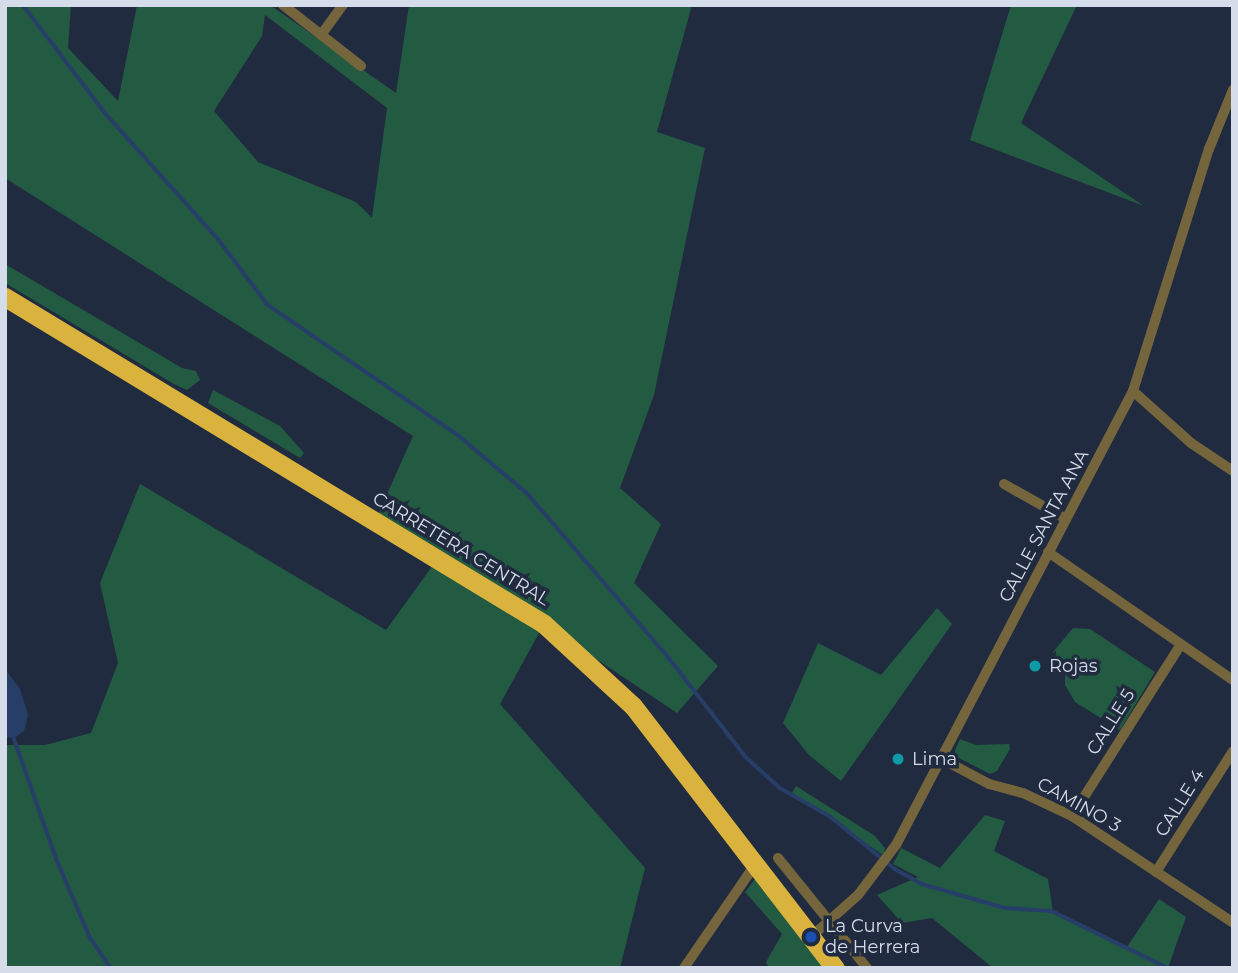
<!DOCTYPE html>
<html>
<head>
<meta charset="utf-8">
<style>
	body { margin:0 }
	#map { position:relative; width:1238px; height:973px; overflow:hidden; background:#212b3f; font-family:Montserrat,sans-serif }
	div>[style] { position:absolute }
	.green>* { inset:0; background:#225a42 }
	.water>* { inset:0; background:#273f68 }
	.stream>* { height:3.5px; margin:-1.75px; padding:0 1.75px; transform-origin:1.75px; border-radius:1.75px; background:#273f68 }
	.street>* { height:10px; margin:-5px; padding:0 5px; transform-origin:5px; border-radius:5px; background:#74653c }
	.highway>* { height:19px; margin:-9.5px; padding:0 9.5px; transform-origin:9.5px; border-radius:9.5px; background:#dab33f }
	.dots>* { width:19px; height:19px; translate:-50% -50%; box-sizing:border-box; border:4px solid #212b3f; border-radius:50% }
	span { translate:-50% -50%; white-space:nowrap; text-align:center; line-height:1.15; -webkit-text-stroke:7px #212b3f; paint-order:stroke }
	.street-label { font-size:18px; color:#d6ddea }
	.poi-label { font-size:18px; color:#d6ddea }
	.left { translate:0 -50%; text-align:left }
	.frame { position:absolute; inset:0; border:7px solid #d6ddea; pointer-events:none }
</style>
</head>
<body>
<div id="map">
	<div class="green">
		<i style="clip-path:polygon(evenodd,5px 5px,71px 5px,68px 48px,118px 101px,137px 5px,270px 5px,396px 93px,409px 5px,692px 5px,657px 132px,705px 148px,654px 395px,620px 488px,661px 524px,634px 583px,718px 666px,677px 713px,544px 624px,500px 704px,645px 868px,620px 968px,5px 968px,5px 745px,45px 745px,91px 733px,118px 663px,100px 583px,140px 484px,386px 630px,436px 561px,375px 521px,413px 436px,5px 178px,5px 5px,265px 15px,387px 108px,372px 218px,356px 202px,258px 162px,214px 111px,262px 36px,265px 15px)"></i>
		<i style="clip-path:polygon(1011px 5px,1077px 5px,1021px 123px,1144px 206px,970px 140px)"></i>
		<i style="clip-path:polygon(5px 264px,182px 368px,196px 371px,200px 380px,187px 390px,174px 384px,5px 283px)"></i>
		<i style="clip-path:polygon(213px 390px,280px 426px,304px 453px,300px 458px,208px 403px)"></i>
		<i style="clip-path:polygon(937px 608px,952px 624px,841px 781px,809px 755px,783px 723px,818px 643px,881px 675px)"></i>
		<i style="clip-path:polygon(1073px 628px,1090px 629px,1155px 672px,1120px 730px,1075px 702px,1065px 685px,1065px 671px,1053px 652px)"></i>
		<i style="clip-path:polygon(960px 739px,976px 745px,1009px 744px,1010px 749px,997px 771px,990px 774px,953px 755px)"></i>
		<i style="clip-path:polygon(796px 786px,875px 836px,885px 848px,883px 855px,792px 793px)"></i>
		<i style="clip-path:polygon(985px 815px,1005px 821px,994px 851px,1048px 879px,1053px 912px,1127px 947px,1159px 899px,1186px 917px,1168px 968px,993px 968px,932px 918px,902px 923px,877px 895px,918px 877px,893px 864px,901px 848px,940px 868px)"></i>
		<i style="clip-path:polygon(755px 879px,828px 968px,769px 968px,766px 962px,782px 934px,745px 892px)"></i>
	</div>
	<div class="water">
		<i style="clip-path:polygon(5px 669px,20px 689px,28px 715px,24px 731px,14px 738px,5px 737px)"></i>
	</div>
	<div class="stream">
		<i style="left:23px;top:5px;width:137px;rotate:52.7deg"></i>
		<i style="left:106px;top:114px;width:169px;rotate:48.1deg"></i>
		<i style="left:219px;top:240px;width:81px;rotate:53deg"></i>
		<i style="left:268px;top:305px;width:230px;rotate:34.4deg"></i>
		<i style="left:458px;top:435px;width:92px;rotate:40.1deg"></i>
		<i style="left:528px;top:494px;width:216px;rotate:49.3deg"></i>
		<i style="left:669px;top:658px;width:125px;rotate:52.1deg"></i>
		<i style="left:746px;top:757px;width:46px;rotate:42.4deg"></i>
		<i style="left:780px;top:788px;width:59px;rotate:29.6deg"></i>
		<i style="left:831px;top:817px;width:82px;rotate:39.1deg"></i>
		<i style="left:895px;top:869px;width:31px;rotate:29deg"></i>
		<i style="left:922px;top:884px;width:86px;rotate:16.1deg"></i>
		<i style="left:1005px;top:908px;width:47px;rotate:3.7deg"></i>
		<i style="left:1052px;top:911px;width:129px;rotate:26.2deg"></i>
		<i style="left:14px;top:738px;width:129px;rotate:70.6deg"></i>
		<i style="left:57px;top:860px;width:84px;rotate:66.8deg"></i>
		<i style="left:90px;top:937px;width:37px;rotate:56deg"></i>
	</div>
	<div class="street">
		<i style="left:283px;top:5px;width:99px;rotate:38deg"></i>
		<i style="left:321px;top:35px;width:37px;rotate:-54deg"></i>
		<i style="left:1133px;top:391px;width:78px;rotate:41.9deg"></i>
		<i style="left:1191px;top:443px;width:50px;rotate:33.7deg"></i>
		<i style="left:1004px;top:484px;width:71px;rotate:29.4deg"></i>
		<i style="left:1048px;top:552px;width:225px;rotate:34.7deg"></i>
		<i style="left:942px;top:759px;width:53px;rotate:28deg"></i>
		<i style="left:989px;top:784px;width:35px;rotate:15deg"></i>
		<i style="left:1023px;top:793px;width:54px;rotate:25.1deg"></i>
		<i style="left:1072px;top:816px;width:192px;rotate:33.5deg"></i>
		<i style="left:1072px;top:816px;width:201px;rotate:-57.6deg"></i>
		<i style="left:778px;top:858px;width:141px;rotate:51deg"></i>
		<i style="left:1156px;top:872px;width:143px;rotate:-57.5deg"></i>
		<i style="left:811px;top:937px;width:63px;rotate:-41.8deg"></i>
		<i style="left:858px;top:895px;width:63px;rotate:-52.8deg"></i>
		<i style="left:896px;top:845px;width:512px;rotate:-62.43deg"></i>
		<i style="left:1133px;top:391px;width:254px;rotate:-72.6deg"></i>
		<i style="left:1209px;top:149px;width:64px;rotate:-67.9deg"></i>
		<i style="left:684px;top:968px;width:124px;rotate:-55.5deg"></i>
	</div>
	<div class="highway">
		<i style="left:5px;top:297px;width:630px;rotate:31.24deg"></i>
		<i style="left:544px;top:624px;width:121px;rotate:42.7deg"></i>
		<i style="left:633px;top:706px;width:331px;rotate:52.4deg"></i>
	</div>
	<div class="dots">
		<i style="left:1035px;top:666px;background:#0f9aa8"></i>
		<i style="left:898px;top:759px;background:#0f9aa8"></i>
		<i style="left:811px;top:937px;background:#1a4fb4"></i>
	</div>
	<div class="street-label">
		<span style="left:1044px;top:526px;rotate:-62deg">CALLE SANTA ANA</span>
		<span style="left:461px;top:549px;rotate:31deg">CARRETERA CENTRAL</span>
		<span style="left:1111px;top:722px;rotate:-58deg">CALLE 5</span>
		<span style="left:1180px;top:803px;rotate:-58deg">CALLE 4</span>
		<span style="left:1079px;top:805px;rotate:29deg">CAMINO 3</span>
	</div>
	<div class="poi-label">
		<span class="left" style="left:1049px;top:666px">Rojas</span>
		<span class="left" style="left:912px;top:759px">Lima</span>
		<span class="left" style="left:825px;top:937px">La Curva<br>de Herrera</span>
	</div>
	<div class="frame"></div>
</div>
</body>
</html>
